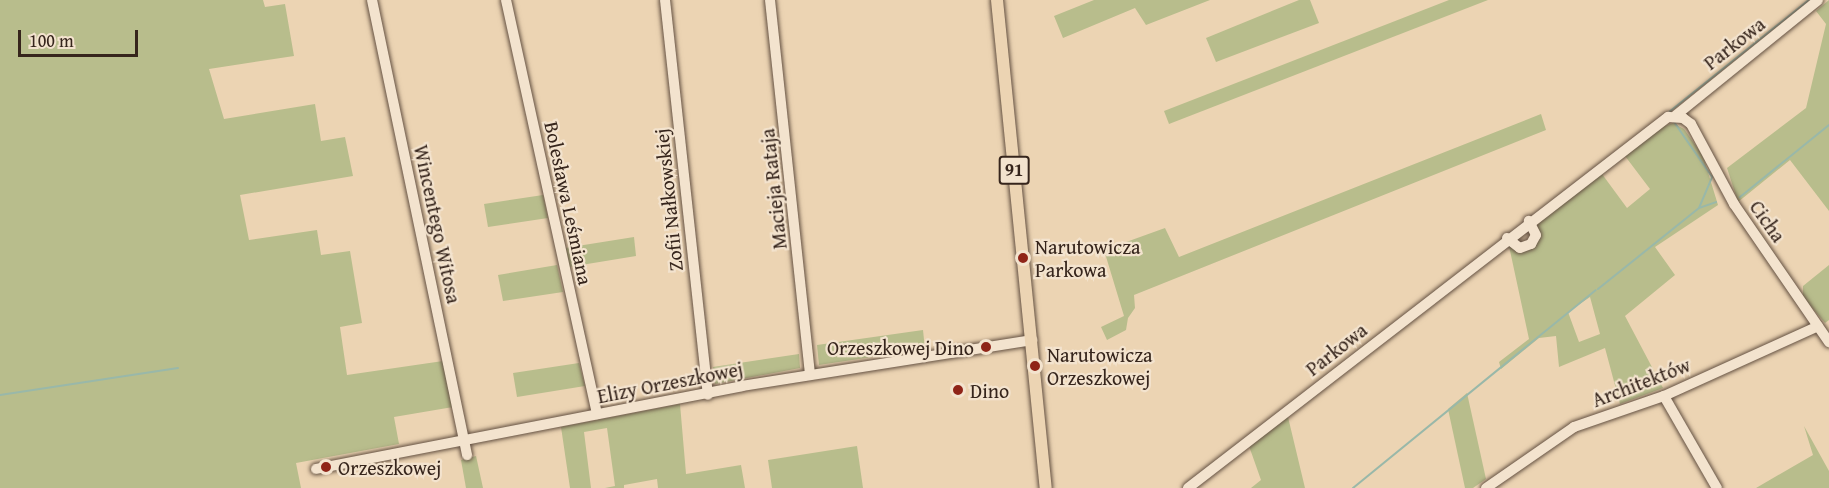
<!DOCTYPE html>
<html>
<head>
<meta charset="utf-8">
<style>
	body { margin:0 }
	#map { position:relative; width:1829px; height:488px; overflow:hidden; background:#ecd4b3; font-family:"Gentium Book Plus",serif }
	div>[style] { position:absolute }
	.green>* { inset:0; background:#b8bd8c }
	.stream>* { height:2px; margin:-1px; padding:0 1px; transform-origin:1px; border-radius:1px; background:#99b8a9 }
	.roads { filter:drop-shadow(0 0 2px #645142) drop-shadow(0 0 2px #645142) }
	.minor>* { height:10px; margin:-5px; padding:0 5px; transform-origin:5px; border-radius:5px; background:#f3e3ce }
	.major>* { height:12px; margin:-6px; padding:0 6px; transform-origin:6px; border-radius:6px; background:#ecd4b3 }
	.dots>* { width:16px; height:16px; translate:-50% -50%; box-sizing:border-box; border:3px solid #f3e3ce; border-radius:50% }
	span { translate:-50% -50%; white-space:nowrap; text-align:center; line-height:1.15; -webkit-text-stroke:4.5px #f3e3ce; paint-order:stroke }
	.shield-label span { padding:2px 4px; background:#f3e3ce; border:2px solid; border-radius:4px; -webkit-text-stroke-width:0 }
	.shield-label { font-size:18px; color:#36251c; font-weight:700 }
	.street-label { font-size:20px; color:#36251c }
	.poi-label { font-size:20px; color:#36251c }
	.left { translate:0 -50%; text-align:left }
	.right { translate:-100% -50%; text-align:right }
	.scale { position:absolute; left:18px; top:30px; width:120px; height:27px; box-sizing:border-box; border:3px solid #36251c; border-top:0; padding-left:8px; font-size:18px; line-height:21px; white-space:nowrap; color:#36251c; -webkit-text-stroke:4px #f3e3ce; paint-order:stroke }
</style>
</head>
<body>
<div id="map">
	<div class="green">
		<i style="clip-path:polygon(0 0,263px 0,265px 7px,285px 4px,294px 56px,209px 69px,224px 119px,315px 104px,321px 141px,345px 137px,353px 176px,240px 195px,249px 240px,317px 230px,321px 255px,350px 251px,362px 323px,340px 327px,347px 375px,443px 361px,453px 407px,394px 417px,399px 444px,296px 463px,301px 488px,0 488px)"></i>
		<i style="clip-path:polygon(1094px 0,1210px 0,1146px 25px,1135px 8px,1063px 38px,1054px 16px)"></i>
		<i style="clip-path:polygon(1299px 0,1310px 0,1319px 23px,1216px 62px,1206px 38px)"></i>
		<i style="clip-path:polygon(1449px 0,1488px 0,1169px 124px,1164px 111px)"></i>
		<i style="clip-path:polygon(1829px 0,1829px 211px,1790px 160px,1738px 202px,1727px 168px,1806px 108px,1826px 24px,1816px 11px)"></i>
		<i style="clip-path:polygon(1541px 114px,1546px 130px,1134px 295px,1135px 308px,1128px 318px,1126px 330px,1107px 340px,1101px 327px,1124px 316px,1104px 250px,1165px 228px,1179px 257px)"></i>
		<i style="clip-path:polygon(evenodd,1673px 123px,1684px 129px,1703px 156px,1718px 205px,1655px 247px,1675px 275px,1625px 316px,1663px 388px,1620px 404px,1605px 348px,1559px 367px,1556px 336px,1539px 338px,1501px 369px,1499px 362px,1529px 339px,1509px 246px,1522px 251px,1534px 245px,1536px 221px,1602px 174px,1627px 208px,1650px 189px,1625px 156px,1659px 128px,1673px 123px,1590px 297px,1600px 334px,1579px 342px,1568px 312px,1590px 297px)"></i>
		<i style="clip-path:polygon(543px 195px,548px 218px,488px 227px,484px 204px)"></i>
		<i style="clip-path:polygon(634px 237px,636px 256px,569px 267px,565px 248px)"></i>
		<i style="clip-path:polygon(557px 265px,563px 292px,503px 301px,498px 275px)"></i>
		<i style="clip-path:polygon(1829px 265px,1829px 320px,1825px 323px,1803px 297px,1803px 286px)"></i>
		<i style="clip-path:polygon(923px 330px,925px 349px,819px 365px,817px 345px)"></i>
		<i style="clip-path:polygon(799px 354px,800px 368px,715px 384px,713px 367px)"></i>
		<i style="clip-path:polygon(579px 363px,585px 386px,517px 397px,513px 373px)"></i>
		<i style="clip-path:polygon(1467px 393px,1486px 479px,1473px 488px,1465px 488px,1448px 409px)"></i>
		<i style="clip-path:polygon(680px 404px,686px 474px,741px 465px,745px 488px,658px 488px,657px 479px,624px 485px,624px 488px,605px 488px,615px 486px,607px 428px,584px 432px,591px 488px,570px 488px,561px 427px)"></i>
		<i style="clip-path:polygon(1288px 417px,1305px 488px,1251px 488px,1261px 480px,1249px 446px)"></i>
		<i style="clip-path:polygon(1804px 426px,1829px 471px,1829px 488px,1756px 488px,1813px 455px)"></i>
		<i style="clip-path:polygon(857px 446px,863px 488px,772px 488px,768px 460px)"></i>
		<i style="clip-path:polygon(476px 456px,483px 488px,466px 488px,461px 460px)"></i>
	</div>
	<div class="stream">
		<i style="left:1669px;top:112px;width:179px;rotate:-38.7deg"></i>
		<i style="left:1740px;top:197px;width:114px;rotate:-39deg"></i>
		<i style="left:1699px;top:208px;width:18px;rotate:-19deg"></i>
		<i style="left:1598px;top:289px;width:129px;rotate:-38.7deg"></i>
		<i style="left:1699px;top:208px;width:34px;rotate:-67deg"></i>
		<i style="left:1712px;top:177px;width:67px;rotate:-124.6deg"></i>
		<i style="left:0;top:395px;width:180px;rotate:-8.6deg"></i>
		<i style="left:1353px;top:488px;width:313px;rotate:-39.2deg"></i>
	</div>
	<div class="roads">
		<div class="minor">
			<i style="left:372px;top:0;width:465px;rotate:78.2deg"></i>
			<i style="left:506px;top:0;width:424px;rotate:77.6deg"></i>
			<i style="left:665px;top:0;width:397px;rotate:83.8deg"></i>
			<i style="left:770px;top:0;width:376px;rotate:83.9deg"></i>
			<i style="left:1675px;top:116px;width:184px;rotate:-39deg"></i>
			<i style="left:1507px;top:238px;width:16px;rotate:38deg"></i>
			<i style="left:1520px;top:248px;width:12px;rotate:-20deg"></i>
			<i style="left:1531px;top:244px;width:10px;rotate:-61deg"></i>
			<i style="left:1536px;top:235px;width:16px;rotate:-117deg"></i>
			<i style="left:1664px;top:396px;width:106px;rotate:60.1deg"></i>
			<i style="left:316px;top:469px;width:434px;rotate:-11deg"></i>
			<i style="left:742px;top:386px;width:294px;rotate:-9deg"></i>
			<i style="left:1188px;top:488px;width:607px;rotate:-37.7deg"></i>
			<i style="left:1668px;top:117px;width:15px;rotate:4deg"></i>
			<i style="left:1683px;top:118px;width:10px;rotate:37deg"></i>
			<i style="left:1691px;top:124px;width:91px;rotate:61.7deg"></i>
			<i style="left:1734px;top:204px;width:168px;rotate:55.5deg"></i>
			<i style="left:1486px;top:488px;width:107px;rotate:-34.7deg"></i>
			<i style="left:1574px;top:427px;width:95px;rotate:-19deg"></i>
			<i style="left:1664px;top:396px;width:169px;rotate:-24.4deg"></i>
		</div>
		<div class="major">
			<i style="left:997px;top:0;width:490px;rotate:84.3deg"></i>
		</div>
	</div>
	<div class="dots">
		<i style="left:1023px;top:258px;background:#8f2418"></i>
		<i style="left:986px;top:347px;background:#8f2418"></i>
		<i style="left:1035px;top:366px;background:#8f2418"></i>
		<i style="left:958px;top:390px;background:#8f2418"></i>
		<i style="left:326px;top:467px;background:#8f2418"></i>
	</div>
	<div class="shield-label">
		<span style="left:1014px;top:170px">91</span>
	</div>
	<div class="street-label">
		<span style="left:1734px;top:43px;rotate:-38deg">Parkowa</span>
		<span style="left:773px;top:189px;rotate:-96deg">Macieja Rataja</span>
		<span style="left:668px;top:200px;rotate:-96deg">Zofii Nałkowskiej</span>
		<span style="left:569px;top:203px;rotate:78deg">Bolesława Leśmiana</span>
		<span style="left:1768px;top:221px;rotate:55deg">Cicha</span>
		<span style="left:438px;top:224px;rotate:78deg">Wincentego Witosa</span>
		<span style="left:1336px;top:349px;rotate:-38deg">Parkowa</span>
		<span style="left:670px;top:382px;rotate:-11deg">Elizy Orzeszkowej</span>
		<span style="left:1641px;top:382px;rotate:-21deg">Architektów</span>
	</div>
	<div class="poi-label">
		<span class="left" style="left:1035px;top:258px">Narutowicza<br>Parkowa</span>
		<span class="right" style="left:974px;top:347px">Orzeszkowej Dino</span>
		<span class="left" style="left:1047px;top:366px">Narutowicza<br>Orzeszkowej</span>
		<span class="left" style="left:970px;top:390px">Dino</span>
		<span class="left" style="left:338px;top:467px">Orzeszkowej</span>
	</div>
	<div class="scale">100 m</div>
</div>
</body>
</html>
